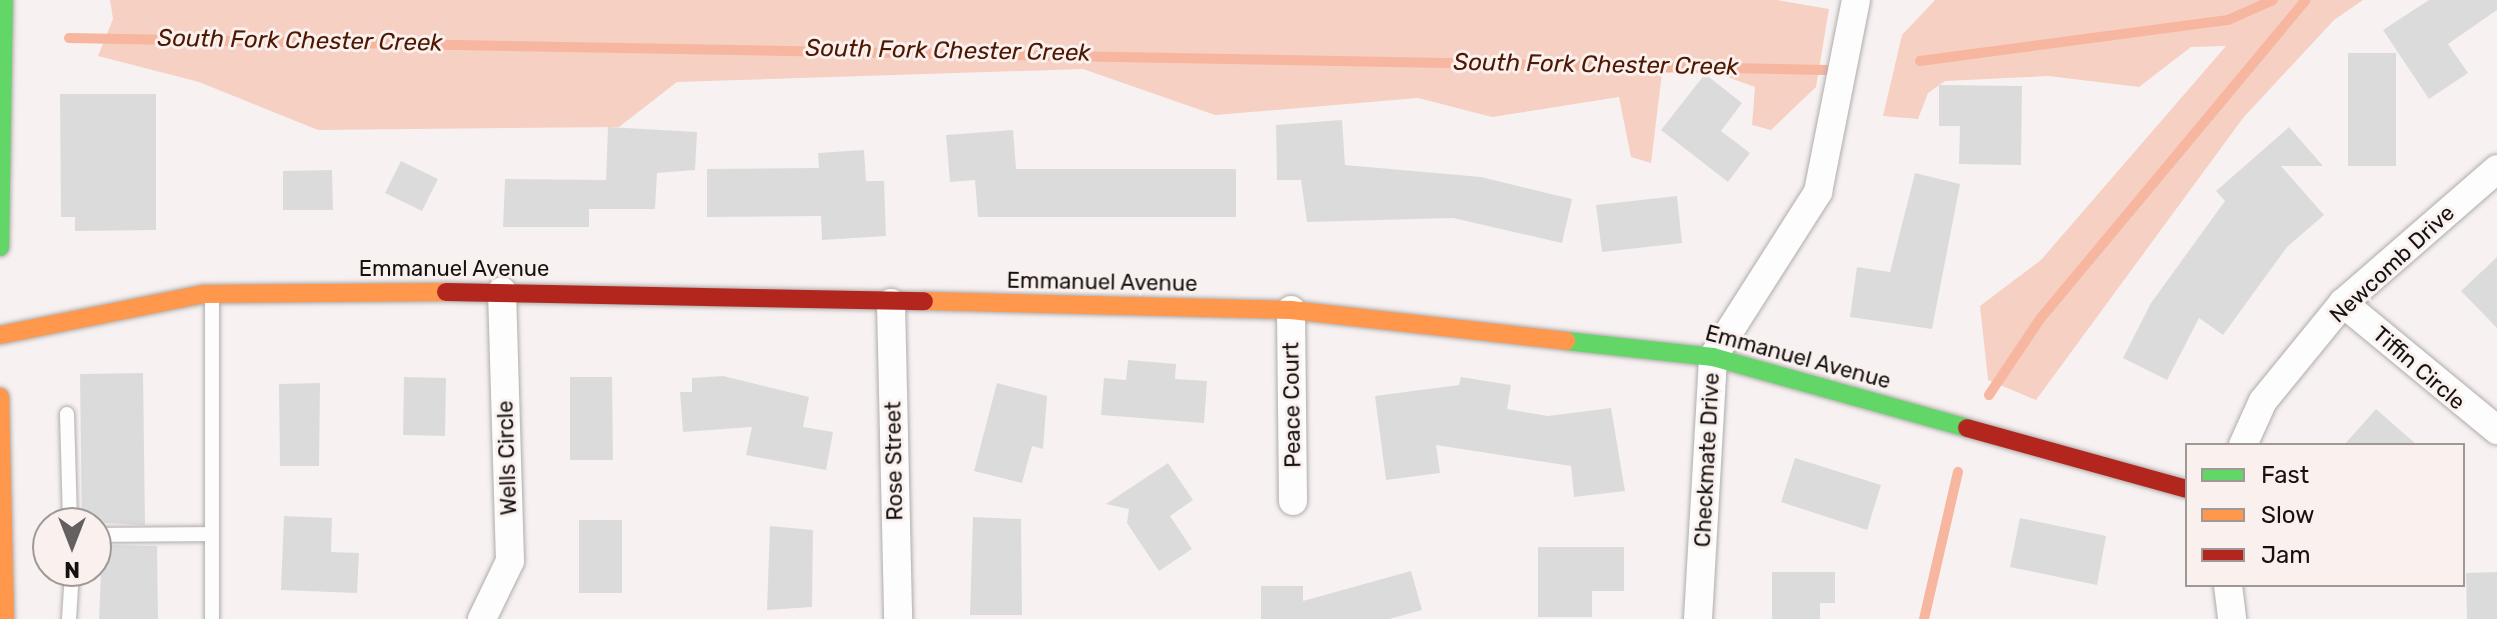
<!DOCTYPE html>
<html>
<head>
<meta charset="utf-8">
<style>
	body { margin:0 }
	#map { position:relative; width:2497px; height:619px; overflow:hidden; background:#f7f2f1; font-family:Rubik,sans-serif }
	div>[style] { position:absolute }
	.green>* { inset:0; background:#f6d0c3 }
	.stream>* { height:10px; margin:-5px; padding:0 5px; transform-origin:5px; border-radius:5px; background:#f7b69f }
	.building>* { inset:0; background:#dcdbdb }
	.roads { filter:drop-shadow(0 0 2px #b0acab) drop-shadow(0 0 2px #b0acab) }
	.lane>* { height:14px; margin:-7px; padding:0 7px; transform-origin:7px; border-radius:7px; background:#fefdfd }
	.street>* { height:28px; margin:-14px; padding:0 14px; transform-origin:14px; border-radius:14px; background:#fefdfd }
	.fast>* { height:18px; margin:-9px; padding:0 9px; transform-origin:9px; border-radius:9px; background:#63d668 }
	.slow>* { height:18px; margin:-9px; padding:0 9px; transform-origin:9px; border-radius:9px; background:#ff974d }
	.jam>* { height:18px; margin:-9px; padding:0 9px; transform-origin:9px; border-radius:9px; background:#b3261e }
	span { translate:-50% -50%; white-space:nowrap; text-align:center; line-height:1.15; -webkit-text-stroke:6px #faf1ee; paint-order:stroke }
	.street-label { font-size:22px; color:#151211 }
	.water-label { font-size:24px; color:#4e1701; font-style:italic }
	.legend { position:absolute; left:2185px; top:443px; width:280px; height:144px; box-sizing:border-box; background:#faf1ee; border:2px solid #9e9896; margin:0; padding:10px 14px; list-style:none; font-size:24px; color:#151211 }
	.legend li { display:flex; align-items:center; gap:16px; height:40px }
	.legend b { width:40px; border:2px solid #9e9896 }
	.north { position:absolute; left:32px; top:507px; width:80px; height:80px; box-sizing:border-box; background:#faf1ee; border:2px solid #9e9896; border-radius:50%; rotate:180deg; font-size:22px; font-weight:700; line-height:32px; text-align:center; color:#151211 }
	.north::after { content:''; display:block; margin:auto; width:28px; height:36px; background:#64605f; clip-path:polygon(50% 0,100% 100%,50% 72%,0 100%) }
</style>
</head>
<body>
<div id="map">
	<div class="green">
		<i style="clip-path:polygon(110px 0,1777px 0,1829px 9px,1816px 87px,1771px 130px,1752px 125px,1755px 87px,1714px 72px,1662px 73px,1651px 163px,1631px 157px,1619px 97px,1492px 117px,1418px 98px,1215px 115px,1083px 69px,677px 82px,619px 127px,318px 130px,199px 82px,98px 56px,113px 19px)"></i>
		<i style="clip-path:polygon(1935px 0,2363px 0,2334px 20px,2243px 118px,2036px 400px,1988px 380px,1980px 306px,2041px 260px,2226px 46px,2191px 47px,2139px 87px,2048px 76px,1945px 81px,1928px 93px,1918px 119px,1883px 116px,1902px 35px)"></i>
	</div>
	<div class="stream">
		<i style="left:69px;top:38px;width:1757px;rotate:1.04deg"></i>
		<i style="left:1920px;top:61px;width:311px;rotate:-7.6deg"></i>
		<i style="left:2228px;top:20px;width:49px;rotate:-24deg"></i>
		<i style="left:1989px;top:395px;width:92px;rotate:-56.1deg"></i>
		<i style="left:2040px;top:319px;width:415px;rotate:-50.2deg"></i>
		<i style="left:1924px;top:619px;width:151px;rotate:-77deg"></i>
	</div>
	<div class="building">
		<i style="clip-path:polygon(2429px 0,2497px 0,2497px 10px,2448px 44px,2468px 73px,2429px 99px,2383px 30px)"></i>
		<i style="clip-path:polygon(2348px 53px,2396px 53px,2396px 166px,2348px 166px)"></i>
		<i style="clip-path:polygon(1705px 74px,1742px 103px,1721px 131px,1750px 153px,1728px 182px,1661px 130px)"></i>
		<i style="clip-path:polygon(1939px 85px,2022px 86px,2021px 165px,1959px 164px,1960px 126px,1939px 126px)"></i>
		<i style="clip-path:polygon(60px 94px,156px 94px,156px 230px,75px 231px,75px 217px,61px 217px)"></i>
		<i style="clip-path:polygon(1342px 120px,1345px 165px,1481px 177px,1572px 199px,1562px 243px,1453px 218px,1307px 222px,1301px 180px,1277px 180px,1276px 125px)"></i>
		<i style="clip-path:polygon(608px 127px,697px 132px,695px 170px,657px 173px,655px 209px,589px 209px,589px 227px,503px 227px,505px 179px,606px 180px)"></i>
		<i style="clip-path:polygon(2289px 127px,2323px 166px,2281px 166px,2324px 215px,2287px 247px,2223px 335px,2199px 318px,2167px 380px,2123px 358px,2151px 303px,2225px 201px,2216px 191px)"></i>
		<i style="clip-path:polygon(1013px 130px,1016px 169px,1236px 169px,1236px 217px,978px 217px,975px 180px,950px 182px,946px 135px)"></i>
		<i style="clip-path:polygon(864px 150px,866px 181px,884px 181px,886px 236px,822px 240px,821px 216px,707px 217px,707px 169px,819px 168px,818px 153px)"></i>
		<i style="clip-path:polygon(401px 161px,438px 179px,422px 211px,385px 193px)"></i>
		<i style="clip-path:polygon(332px 170px,333px 210px,283px 210px,283px 171px)"></i>
		<i style="clip-path:polygon(1915px 173px,1960px 184px,1932px 329px,1850px 317px,1857px 267px,1890px 272px)"></i>
		<i style="clip-path:polygon(1677px 196px,1682px 243px,1602px 252px,1596px 205px)"></i>
		<i style="clip-path:polygon(2497px 257px,2497px 328px,2461px 291px)"></i>
		<i style="clip-path:polygon(1128px 360px,1176px 364px,1175px 379px,1207px 381px,1204px 423px,1101px 415px,1104px 378px,1126px 380px)"></i>
		<i style="clip-path:polygon(143px 373px,145px 525px,82px 522px,80px 374px)"></i>
		<i style="clip-path:polygon(723px 376px,809px 397px,803px 427px,833px 432px,826px 470px,746px 455px,752px 427px,683px 432px,680px 392px,692px 392px,692px 378px)"></i>
		<i style="clip-path:polygon(404px 377px,446px 378px,445px 436px,403px 435px)"></i>
		<i style="clip-path:polygon(570px 377px,612px 377px,613px 460px,570px 460px)"></i>
		<i style="clip-path:polygon(1461px 377px,1511px 385px,1507px 409px,1548px 416px,1611px 408px,1625px 491px,1574px 497px,1571px 466px,1436px 445px,1440px 473px,1386px 480px,1375px 396px,1459px 385px)"></i>
		<i style="clip-path:polygon(320px 383px,319px 466px,280px 466px,279px 384px)"></i>
		<i style="clip-path:polygon(997px 383px,1047px 396px,1043px 449px,1032px 446px,1022px 483px,974px 471px)"></i>
		<i style="clip-path:polygon(2376px 409px,2417px 445px,2344px 445px)"></i>
		<i style="clip-path:polygon(1795px 458px,1881px 485px,1867px 530px,1781px 502px)"></i>
		<i style="clip-path:polygon(1168px 463px,1193px 500px,1170px 516px,1192px 549px,1159px 571px,1127px 523px,1129px 509px,1106px 504px)"></i>
		<i style="clip-path:polygon(284px 516px,332px 518px,331px 552px,359px 553px,357px 593px,281px 590px)"></i>
		<i style="clip-path:polygon(973px 517px,1021px 519px,1022px 615px,970px 615px)"></i>
		<i style="clip-path:polygon(2020px 518px,2106px 536px,2097px 585px,2010px 567px)"></i>
		<i style="clip-path:polygon(579px 520px,622px 520px,622px 593px,579px 593px)"></i>
		<i style="clip-path:polygon(770px 526px,813px 530px,812px 607px,767px 610px)"></i>
		<i style="clip-path:polygon(102px 545px,157px 546px,158px 619px,99px 619px)"></i>
		<i style="clip-path:polygon(1538px 547px,1624px 547px,1624px 591px,1592px 591px,1592px 617px,1538px 617px)"></i>
		<i style="clip-path:polygon(1411px 571px,1422px 610px,1389px 619px,1261px 619px,1261px 586px,1303px 586px,1303px 601px)"></i>
		<i style="clip-path:polygon(1772px 572px,1835px 572px,1835px 603px,1820px 603px,1820px 619px,1772px 619px)"></i>
		<i style="clip-path:polygon(2497px 572px,2497px 619px,2467px 619px,2466px 573px)"></i>
	</div>
	<div class="roads">
		<div class="lane">
			<i style="left:212px;top:295px;width:324px;rotate:90deg"></i>
			<i style="left:67px;top:414px;width:109px;rotate:88.4deg"></i>
			<i style="left:96px;top:535px;width:116px;rotate:-0.5deg"></i>
			<i style="left:69px;top:619px;width:48px;rotate:-86.4deg"></i>
		</div>
		<div class="street">
			<i style="left:891px;top:303px;width:316px;rotate:88.7deg"></i>
			<i style="left:2343px;top:303px;width:200px;rotate:39.5deg"></i>
			<i style="left:1291px;top:310px;width:191px;rotate:89.4deg"></i>
			<i style="left:2243px;top:445px;width:48px;rotate:-65.6deg"></i>
			<i style="left:2263px;top:401px;width:127px;rotate:-50.8deg"></i>
			<i style="left:2343px;top:303px;width:204px;rotate:-41deg"></i>
			<i style="left:2228px;top:585px;width:34px;rotate:83deg"></i>
			<i style="left:482px;top:619px;width:64px;rotate:-64.2deg"></i>
			<i style="left:510px;top:561px;width:270px;rotate:-91.7deg"></i>
			<i style="left:1698px;top:619px;width:262px;rotate:-86.7deg"></i>
			<i style="left:1713px;top:357px;width:196px;rotate:-57.5deg"></i>
			<i style="left:1818px;top:192px;width:196px;rotate:-78.8deg"></i>
		</div>
		<div class="fast">
			<i style="left:0;top:247px;width:247px;rotate:-89.1deg"></i>
			<i style="left:1566px;top:341px;width:148px;rotate:6.2deg"></i>
			<i style="left:1713px;top:357px;width:264px;rotate:15.6deg"></i>
		</div>
		<div class="slow">
			<i style="left:924px;top:301px;width:367px;rotate:1.4deg"></i>
			<i style="left:1291px;top:310px;width:277px;rotate:6.4deg"></i>
			<i style="left:0;top:335px;width:207px;rotate:-11.4deg"></i>
			<i style="left:203px;top:294px;width:243px;rotate:-0.5deg"></i>
			<i style="left:0;top:397px;width:222px;rotate:88.7deg"></i>
		</div>
		<div class="jam">
			<i style="left:446px;top:292px;width:478px;rotate:1.1deg"></i>
			<i style="left:1967px;top:428px;width:228px;rotate:15.5deg"></i>
		</div>
	</div>
	<div class="street-label">
		<span style="left:2392px;top:264px;rotate:-43deg">Newcomb Drive</span>
		<span style="left:454px;top:269px">Emmanuel Avenue</span>
		<span style="left:1102px;top:282px;rotate:1deg">Emmanuel Avenue</span>
		<span style="left:1798px;top:357px;rotate:15deg">Emmanuel Avenue</span>
		<span style="left:2419px;top:368px;rotate:41deg">Tiffin Circle</span>
		<span style="left:1292px;top:405px;rotate:-91deg">Peace Court</span>
		<span style="left:507px;top:458px;rotate:-92deg">Wells Circle</span>
		<span style="left:1707px;top:460px;rotate:-87deg">Checkmate Drive</span>
		<span style="left:894px;top:461px;rotate:-91deg">Rose Street</span>
	</div>
	<div class="water-label">
		<span style="left:300px;top:41px;rotate:1deg">South Fork Chester Creek</span>
		<span style="left:948px;top:51px;rotate:1deg">South Fork Chester Creek</span>
		<span style="left:1596px;top:65px;rotate:1deg">South Fork Chester Creek</span>
	</div>
	<ul class="legend">
	<li><b style="height:10px;background:#63d668"></b>Fast</li>
	<li><b style="height:10px;background:#ff974d"></b>Slow</li>
	<li><b style="height:10px;background:#b3261e"></b>Jam</li>
	</ul>
	<div class="north">N</div>
</div>
</body>
</html>
